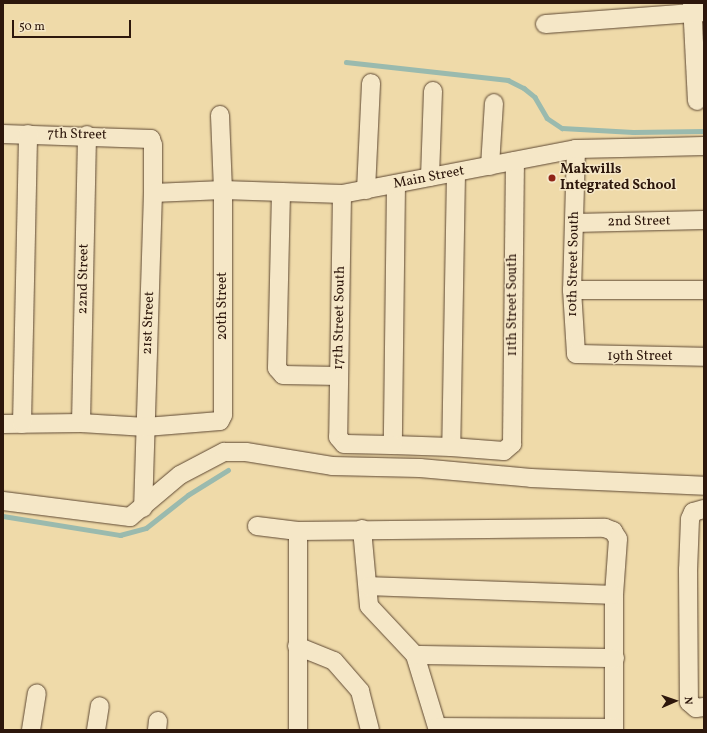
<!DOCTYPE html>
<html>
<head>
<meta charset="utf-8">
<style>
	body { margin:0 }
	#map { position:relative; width:707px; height:733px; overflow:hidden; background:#efdaa9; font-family:Vollkorn,serif }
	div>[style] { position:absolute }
	.stream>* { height:4.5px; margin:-2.25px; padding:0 2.25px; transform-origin:2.25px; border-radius:2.25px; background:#9abaae }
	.roads { filter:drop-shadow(0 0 1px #5e4833) drop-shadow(0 0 1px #5e4833) }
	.minor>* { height:18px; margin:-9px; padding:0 9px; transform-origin:9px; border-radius:9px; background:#f5e7c7 }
	.dots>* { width:11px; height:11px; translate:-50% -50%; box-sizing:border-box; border:2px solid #f5e7c7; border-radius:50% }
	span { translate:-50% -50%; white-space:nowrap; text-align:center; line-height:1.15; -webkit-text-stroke:3px #f5e7c7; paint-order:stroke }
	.street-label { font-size:14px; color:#2d170c }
	.poi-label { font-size:14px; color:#2d170c; font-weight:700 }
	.left { translate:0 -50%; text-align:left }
	.frame { position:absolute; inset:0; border:4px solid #2d170c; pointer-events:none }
	.north { position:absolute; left:655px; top:681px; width:40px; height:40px; -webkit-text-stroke:3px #f5e7c7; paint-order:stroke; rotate:88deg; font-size:11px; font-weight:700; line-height:16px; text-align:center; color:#2d170c }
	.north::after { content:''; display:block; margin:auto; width:14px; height:18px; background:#2d170c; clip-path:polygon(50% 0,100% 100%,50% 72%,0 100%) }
	.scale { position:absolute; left:12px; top:20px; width:119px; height:18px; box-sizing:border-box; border:2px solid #2d170c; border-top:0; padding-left:5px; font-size:12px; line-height:14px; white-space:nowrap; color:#2d170c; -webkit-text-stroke:3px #f5e7c7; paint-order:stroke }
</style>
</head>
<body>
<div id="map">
	<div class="stream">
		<i style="left:346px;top:62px;width:163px;rotate:6.3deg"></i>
		<i style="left:508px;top:80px;width:18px;rotate:27deg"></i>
		<i style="left:524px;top:88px;width:14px;rotate:39deg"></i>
		<i style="left:535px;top:97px;width:24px;rotate:60deg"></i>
		<i style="left:547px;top:118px;width:18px;rotate:34deg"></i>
		<i style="left:562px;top:128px;width:71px;rotate:3.2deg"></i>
		<i style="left:633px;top:132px;width:71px;rotate:-0.8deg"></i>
		<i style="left:3px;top:516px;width:119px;rotate:9.2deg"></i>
		<i style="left:120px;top:535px;width:27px;rotate:-15deg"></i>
		<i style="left:146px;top:528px;width:53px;rotate:-38.2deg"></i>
		<i style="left:188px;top:495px;width:47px;rotate:-32deg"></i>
	</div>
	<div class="roads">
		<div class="minor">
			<i style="left:692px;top:3px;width:98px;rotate:87.1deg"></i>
			<i style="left:545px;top:24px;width:159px;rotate:-4.3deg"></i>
			<i style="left:3px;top:134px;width:148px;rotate:1.9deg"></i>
			<i style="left:151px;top:139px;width:6px;rotate:72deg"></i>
			<i style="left:153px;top:145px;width:48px;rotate:90deg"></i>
			<i style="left:153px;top:193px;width:315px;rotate:91.8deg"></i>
			<i style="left:576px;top:149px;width:141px;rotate:91.6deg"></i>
			<i style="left:572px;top:290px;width:64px;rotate:86.4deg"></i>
			<i style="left:576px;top:354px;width:128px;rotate:1.3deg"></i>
			<i style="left:490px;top:166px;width:63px;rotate:-86.4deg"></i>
			<i style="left:456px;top:173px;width:274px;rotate:91deg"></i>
			<i style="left:451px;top:447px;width:53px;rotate:4.3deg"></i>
			<i style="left:504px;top:451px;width:11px;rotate:-41deg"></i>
			<i style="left:512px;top:444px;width:283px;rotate:-89.4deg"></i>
			<i style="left:430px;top:177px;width:86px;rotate:-88deg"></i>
			<i style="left:396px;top:184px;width:261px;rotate:90.7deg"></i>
			<i style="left:393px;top:445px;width:58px;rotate:2deg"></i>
			<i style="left:366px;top:190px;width:107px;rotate:-87.3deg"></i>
			<i style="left:281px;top:192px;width:176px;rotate:91.3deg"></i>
			<i style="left:277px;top:368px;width:9px;rotate:49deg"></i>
			<i style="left:283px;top:375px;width:56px;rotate:1deg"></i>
			<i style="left:153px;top:193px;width:70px;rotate:-2.5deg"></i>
			<i style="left:223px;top:190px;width:119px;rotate:1.9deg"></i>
			<i style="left:342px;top:194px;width:238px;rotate:-10.9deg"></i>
			<i style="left:576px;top:149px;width:128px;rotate:-1.3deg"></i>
			<i style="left:342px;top:194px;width:243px;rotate:90.9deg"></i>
			<i style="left:338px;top:437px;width:9px;rotate:49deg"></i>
			<i style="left:344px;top:444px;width:49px;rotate:1.2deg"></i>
			<i style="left:574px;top:223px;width:130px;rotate:-1.3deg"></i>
			<i style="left:572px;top:290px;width:132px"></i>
			<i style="left:81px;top:423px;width:288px;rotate:-88.8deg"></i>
			<i style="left:3px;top:424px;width:78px;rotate:-0.7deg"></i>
			<i style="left:81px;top:423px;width:65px;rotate:3.5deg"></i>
			<i style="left:146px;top:427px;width:74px;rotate:-4.6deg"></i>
			<i style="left:220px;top:421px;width:7px;rotate:-63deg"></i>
			<i style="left:223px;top:415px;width:225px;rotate:-90deg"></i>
			<i style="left:223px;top:190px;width:75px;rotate:-92.3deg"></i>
			<i style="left:22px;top:424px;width:290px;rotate:-88.8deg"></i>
			<i style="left:3px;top:501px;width:128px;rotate:7.2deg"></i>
			<i style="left:130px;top:517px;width:65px;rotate:-40deg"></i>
			<i style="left:180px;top:475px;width:50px;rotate:-27.6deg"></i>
			<i style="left:224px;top:452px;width:22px"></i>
			<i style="left:246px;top:452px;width:87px;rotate:9.2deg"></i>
			<i style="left:332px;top:466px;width:88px;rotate:1.3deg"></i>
			<i style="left:420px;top:468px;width:111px;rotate:5.1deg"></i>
			<i style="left:531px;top:478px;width:173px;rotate:2.6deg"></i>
			<i style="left:704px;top:509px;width:11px;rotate:165deg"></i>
			<i style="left:693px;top:512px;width:8px;rotate:113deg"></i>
			<i style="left:690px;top:519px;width:51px;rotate:92.2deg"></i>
			<i style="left:688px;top:570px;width:132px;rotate:89.6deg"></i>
			<i style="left:689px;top:702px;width:9px;rotate:41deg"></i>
			<i style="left:696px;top:708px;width:8px;rotate:-7deg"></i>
			<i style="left:257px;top:526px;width:41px;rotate:7deg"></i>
			<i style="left:298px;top:531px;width:307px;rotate:-0.6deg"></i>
			<i style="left:605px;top:528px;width:9px;rotate:21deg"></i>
			<i style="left:613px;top:531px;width:9px;rotate:58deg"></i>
			<i style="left:618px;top:539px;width:56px;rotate:94.1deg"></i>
			<i style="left:614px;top:595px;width:135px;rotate:90deg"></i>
			<i style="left:362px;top:529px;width:77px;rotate:84.8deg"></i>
			<i style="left:369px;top:606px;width:67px;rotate:46.8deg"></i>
			<i style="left:415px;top:655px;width:78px;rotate:73deg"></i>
			<i style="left:368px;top:586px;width:246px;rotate:2.1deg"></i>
			<i style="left:297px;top:646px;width:40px;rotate:22deg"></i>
			<i style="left:334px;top:661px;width:40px;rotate:49deg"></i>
			<i style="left:360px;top:691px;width:40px;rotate:75.6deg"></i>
			<i style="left:415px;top:655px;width:200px;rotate:0.9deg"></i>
			<i style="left:438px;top:727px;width:176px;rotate:0.3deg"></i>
			<i style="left:31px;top:730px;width:37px;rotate:-81deg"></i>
			<i style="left:96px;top:730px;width:24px;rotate:-81deg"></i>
			<i style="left:157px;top:730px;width:9px;rotate:-84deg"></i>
			<i style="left:298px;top:730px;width:199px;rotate:-90deg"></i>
		</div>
	</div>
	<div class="dots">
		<i style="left:552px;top:178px;background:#8f2418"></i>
	</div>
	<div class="street-label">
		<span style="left:77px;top:135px;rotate:1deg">7th Street</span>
		<span style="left:429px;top:178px;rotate:-11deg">Main Street</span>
		<span style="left:639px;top:222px;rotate:-1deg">2nd Street</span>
		<span style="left:574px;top:264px;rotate:-89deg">10th Street South</span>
		<span style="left:84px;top:279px;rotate:-89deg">22nd Street</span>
		<span style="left:513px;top:305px;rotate:-90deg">11th Street South</span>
		<span style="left:223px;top:306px;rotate:-90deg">20th Street</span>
		<span style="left:340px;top:318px;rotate:-89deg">17th Street South</span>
		<span style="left:149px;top:323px;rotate:-88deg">21st Street</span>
		<span style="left:640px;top:357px">19th Street</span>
	</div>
	<div class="poi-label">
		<span class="left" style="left:560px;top:178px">Makwills<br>Integrated School</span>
	</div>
	<div class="frame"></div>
	<div class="north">N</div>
	<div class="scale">50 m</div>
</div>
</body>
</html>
